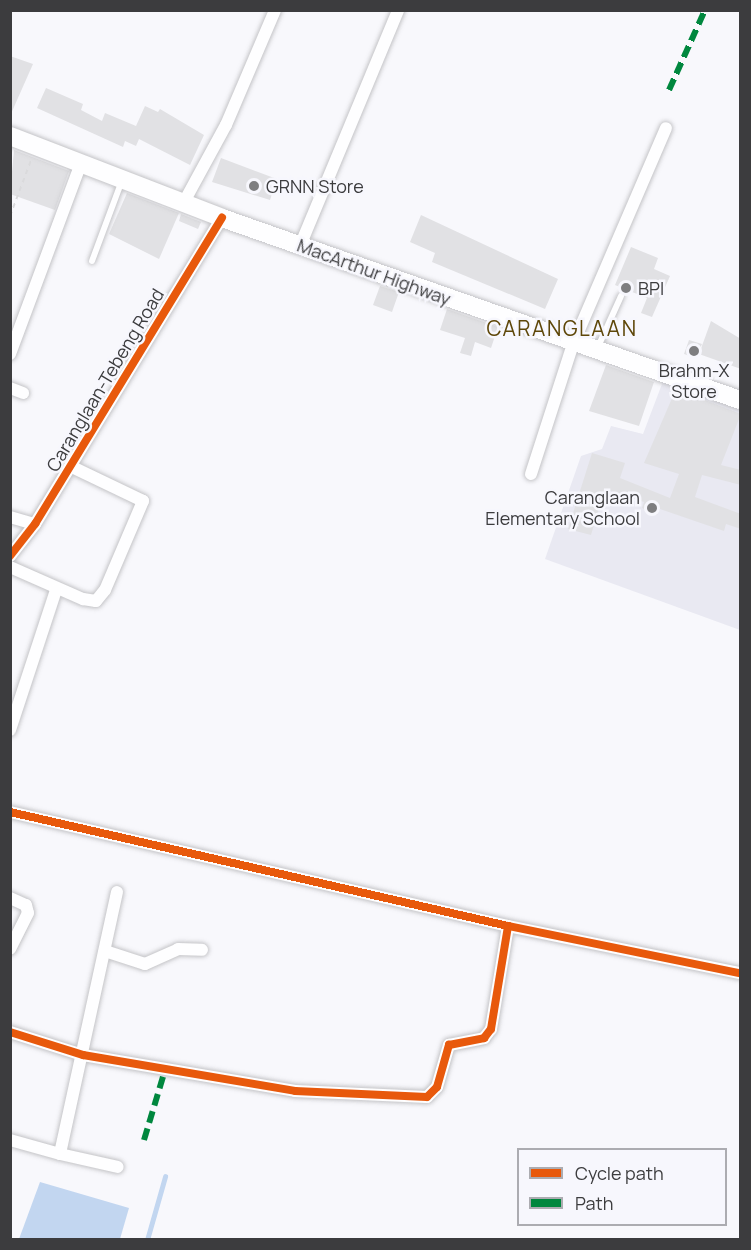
<!DOCTYPE html>
<html>
<head>
<meta charset="utf-8">
<style>
	body { margin:0 }
	#map { position:relative; width:751px; height:1250px; overflow:hidden; background:#f8f8fc; font-family:Manrope,sans-serif }
	div>[style] { position:absolute }
	.built>* { inset:0; background:#e9e9f2 }
	.water>* { inset:0; background:#c2d6f0 }
	.stream>* { height:4.5px; margin:-2.25px; padding:0 2.25px; transform-origin:2.25px; border-radius:2.25px; background:#c2d6f0 }
	.building>* { inset:0; background:#e1e1e4 }
	.path>* { height:2px; margin-top:-1px; transform-origin:0; background:repeating-linear-gradient(90deg,#dadadc 0 4.5px,transparent 0 9px) }
	.roads { filter:drop-shadow(0 0 2px #c4c4c7) drop-shadow(0 0 2px #c4c4c7) }
	.lane>* { height:6px; margin:-3px; padding:0 3px; transform-origin:3px; border-radius:3px; background:#fefeff }
	.street>* { height:12px; margin:-6px; padding:0 6px; transform-origin:6px; border-radius:6px; background:#fefeff }
	.primary>* { height:18px; margin:-9px; padding:0 9px; transform-origin:9px; border-radius:9px; background:#fefeff }
	.quiet>* { height:6px; margin-top:-3px; transform-origin:0; background:repeating-linear-gradient(90deg,#00873e 0 12px,transparent 0 18px) }
	.cycleway>* { height:8px; margin:-4px; padding:0 4px; transform-origin:4px; border-radius:4px; background:#e8590c }
	.dots>* { width:16px; height:16px; translate:-50% -50%; box-sizing:border-box; border:3px solid #f7f7fd; border-radius:50% }
	span { translate:-50% -50%; white-space:nowrap; text-align:center; line-height:1.15; -webkit-text-stroke:5px #f7f7fd; paint-order:stroke }
	.poi-label { font-size:18px; color:#3c3c3e }
	.left { translate:0 -50%; text-align:left }
	.right { translate:-100% -50%; text-align:right }
	.street-label { font-size:18px; color:#3c3c3e }
	.quarter-label { font-size:21px; color:#5e4709; letter-spacing:1.5px }
	.frame { position:absolute; inset:0; border:12px solid #3c3c3e; pointer-events:none }
	.legend { position:absolute; left:517px; top:1148px; width:210px; height:78px; box-sizing:border-box; background:#f7f7fd; border:2px solid #acacb1; margin:0; padding:8px 10px; list-style:none; font-size:18px; color:#3c3c3e }
	.legend li { display:flex; align-items:center; gap:12px; height:30px }
	.legend b { width:30px; border:2px solid #acacb1 }
</style>
</head>
<body>
<div id="map">
	<div class="built">
		<i style="clip-path:polygon(665px 376px,740px 403px,740px 630px,545px 559px,581px 456px,602px 449px,611px 426px,643px 434px)"></i>
	</div>
	<div class="water">
		<i style="clip-path:polygon(40px 1182px,129px 1208px,120px 1239px,19px 1239px)"></i>
	</div>
	<div class="stream">
		<i style="left:147px;top:1240px;width:66px;rotate:-74.1deg"></i>
	</div>
	<div class="building">
		<i style="clip-path:polygon(10px 56px,33px 64px,10px 116px)"></i>
		<i style="clip-path:polygon(46px 88px,83px 104px,81px 110px,102px 121px,105px 113px,136px 126px,145px 106px,158px 112px,160px 109px,204px 135px,190px 165px,139px 139px,136px 146px,125px 141px,123px 147px,37px 108px)"></i>
		<i style="clip-path:polygon(14px 150px,69px 171px,55px 210px,10px 194px)"></i>
		<i style="clip-path:polygon(221px 158px,277px 179px,270px 200px,212px 182px)"></i>
		<i style="clip-path:polygon(127px 193px,179px 213px,159px 259px,109px 234px)"></i>
		<i style="clip-path:polygon(181px 214px,201px 222px,198px 229px,179px 221px)"></i>
		<i style="clip-path:polygon(421px 215px,558px 279px,545px 309px,432px 262px,435px 253px,410px 242px)"></i>
		<i style="clip-path:polygon(631px 247px,658px 258px,654px 269px,670px 276px,652px 317px,641px 313px,647px 298px,615px 285px)"></i>
		<i style="clip-path:polygon(380px 286px,399px 292px,392px 312px,373px 305px)"></i>
		<i style="clip-path:polygon(447px 309px,498px 327px,491px 348px,475px 342px,471px 356px,460px 353px,465px 338px,440px 330px)"></i>
		<i style="clip-path:polygon(711px 321px,741px 339px,741px 369px,699px 354px)"></i>
		<i style="clip-path:polygon(689px 340px,702px 344px,696px 358px,684px 354px)"></i>
		<i style="clip-path:polygon(606px 365px,654px 382px,639px 426px,589px 411px)"></i>
		<i style="clip-path:polygon(676px 389px,741px 414px,721px 465px,741px 470px,741px 485px,702px 475px,695px 497px,741px 514px,741px 529px,726px 524px,724px 531px,660px 509px,657px 515px,642px 508px,644px 502px,605px 489px,591px 535px,568px 529px,592px 453px,625px 463px,620px 478px,670px 498px,679px 474px,644px 463px)"></i>
	</div>
	<div class="path">
		<i style="left:10px;top:216px;width:60px;rotate:-69.4deg"></i>
	</div>
	<div class="roads">
		<div class="lane">
			<i style="left:92px;top:261px;width:83px;rotate:-69.6deg"></i>
			<i style="left:598px;top:347px;width:56px;rotate:-65.7deg"></i>
		</div>
		<div class="street">
			<i style="left:184px;top:202px;width:88px;rotate:-61.4deg"></i>
			<i style="left:226px;top:125px;width:125px;rotate:-66.9deg"></i>
			<i style="left:300px;top:246px;width:256px;rotate:-67.4deg"></i>
			<i style="left:10px;top:354px;width:204px;rotate:-69.6deg"></i>
			<i style="left:10px;top:388px;width:14px;rotate:21deg"></i>
			<i style="left:531px;top:474px;width:137px;rotate:-72.1deg"></i>
			<i style="left:573px;top:344px;width:235px;rotate:-66.7deg"></i>
			<i style="left:10px;top:517px;width:26px;rotate:16deg"></i>
			<i style="left:10px;top:556px;width:41px;rotate:-52deg"></i>
			<i style="left:35px;top:524px;width:359px;rotate:-58.6deg"></i>
			<i style="left:10px;top:567px;width:80px;rotate:23.7deg"></i>
			<i style="left:83px;top:599px;width:13px;rotate:9deg"></i>
			<i style="left:96px;top:601px;width:14px;rotate:-51deg"></i>
			<i style="left:105px;top:590px;width:97px;rotate:-66.9deg"></i>
			<i style="left:143px;top:501px;width:81px;rotate:-154.4deg"></i>
			<i style="left:10px;top:730px;width:147px;rotate:-71.8deg"></i>
			<i style="left:10px;top:812px;width:511px;rotate:12.89deg"></i>
			<i style="left:508px;top:926px;width:237px;rotate:11.5deg"></i>
			<i style="left:117px;top:892px;width:268px;rotate:102.3deg"></i>
			<i style="left:60px;top:1154px;width:59px;rotate:12.6deg"></i>
			<i style="left:10px;top:898px;width:17px;rotate:24deg"></i>
			<i style="left:26px;top:905px;width:8px;rotate:76deg"></i>
			<i style="left:28px;top:913px;width:40px;rotate:116.6deg"></i>
			<i style="left:105px;top:951px;width:42px;rotate:18deg"></i>
			<i style="left:145px;top:964px;width:36px;rotate:-24deg"></i>
			<i style="left:178px;top:949px;width:24px;rotate:2deg"></i>
			<i style="left:10px;top:1032px;width:77px;rotate:17.5deg"></i>
			<i style="left:83px;top:1055px;width:215px;rotate:9.6deg"></i>
			<i style="left:295px;top:1091px;width:132px;rotate:2.6deg"></i>
			<i style="left:427px;top:1097px;width:14px;rotate:-45deg"></i>
			<i style="left:437px;top:1087px;width:44px;rotate:-74.1deg"></i>
			<i style="left:449px;top:1045px;width:36px;rotate:-11deg"></i>
			<i style="left:484px;top:1038px;width:11px;rotate:-52deg"></i>
			<i style="left:491px;top:1029px;width:104px;rotate:-80.6deg"></i>
			<i style="left:10px;top:1140px;width:52px;rotate:15.6deg"></i>
		</div>
		<div class="primary">
			<i style="left:10px;top:136px;width:227px;rotate:21.1deg"></i>
			<i style="left:222px;top:218px;width:549px;rotate:19.36deg"></i>
		</div>
	</div>
	<div class="quiet">
		<i style="left:669px;top:90px;width:88px;rotate:-65.8deg"></i>
		<i style="left:144px;top:1140px;width:73px;rotate:-73.3deg"></i>
	</div>
	<div class="cycleway">
		<i style="left:10px;top:556px;width:41px;rotate:-52deg"></i>
		<i style="left:35px;top:524px;width:359px;rotate:-58.6deg"></i>
		<i style="left:10px;top:812px;width:511px;rotate:12.89deg"></i>
		<i style="left:508px;top:926px;width:237px;rotate:11.5deg"></i>
		<i style="left:10px;top:1032px;width:77px;rotate:17.5deg"></i>
		<i style="left:83px;top:1055px;width:215px;rotate:9.6deg"></i>
		<i style="left:295px;top:1091px;width:132px;rotate:2.6deg"></i>
		<i style="left:427px;top:1097px;width:14px;rotate:-45deg"></i>
		<i style="left:437px;top:1087px;width:44px;rotate:-74.1deg"></i>
		<i style="left:449px;top:1045px;width:36px;rotate:-11deg"></i>
		<i style="left:484px;top:1038px;width:11px;rotate:-52deg"></i>
		<i style="left:491px;top:1029px;width:104px;rotate:-80.6deg"></i>
	</div>
	<div class="dots">
		<i style="left:254px;top:186px;background:#7e7e80"></i>
		<i style="left:626px;top:288px;background:#7e7e80"></i>
		<i style="left:694px;top:351px;background:#7e7e80"></i>
		<i style="left:652px;top:508px;background:#7e7e80"></i>
	</div>
	<div class="poi-label">
		<span class="left" style="left:266px;top:186px">GRNN Store</span>
		<span class="left" style="left:638px;top:288px">BPI</span>
		<span style="left:694px;top:381px">Brahm-X<br>Store</span>
		<span class="right" style="left:640px;top:508px">Caranglaan<br>Elementary School</span>
	</div>
	<div class="street-label">
		<span style="left:374px;top:272px;rotate:20deg">MacArthur Highway</span>
		<span style="left:105px;top:380px;rotate:-59deg">Caranglaan-Tebeng Road</span>
	</div>
	<div class="quarter-label">
		<span style="left:562px;top:328px">CARANGLAAN</span>
	</div>
	<div class="frame"></div>
	<ul class="legend">
	<li><b style="height:8px;background:#e8590c"></b>Cycle path</li>
	<li><b style="height:8px;background:#00873e"></b>Path</li>
	</ul>
</div>
</body>
</html>
